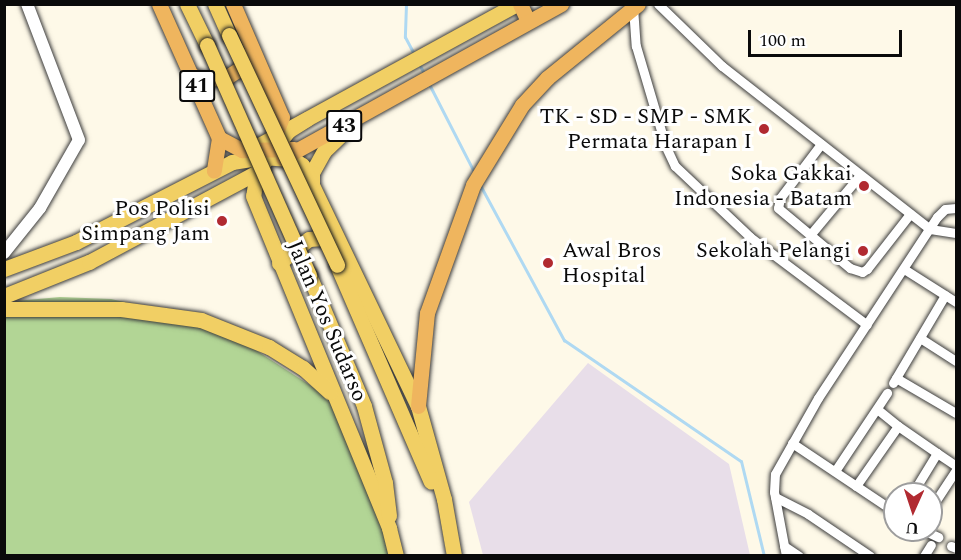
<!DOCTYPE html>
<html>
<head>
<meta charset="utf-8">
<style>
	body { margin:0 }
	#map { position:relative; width:961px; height:560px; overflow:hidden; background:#fef9e8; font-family:Spectral,serif }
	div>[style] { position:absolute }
	.industrial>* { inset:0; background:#e8dee9 }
	.forest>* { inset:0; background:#b2d595 }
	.stream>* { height:3px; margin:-1.5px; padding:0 1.5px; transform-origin:1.5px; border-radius:1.5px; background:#afd9f2 }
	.roads { filter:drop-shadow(0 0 2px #3d3d3d) drop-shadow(0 0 2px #3d3d3d) }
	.minor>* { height:9px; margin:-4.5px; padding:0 4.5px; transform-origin:4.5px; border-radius:4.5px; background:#fff }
	.tertiary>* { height:12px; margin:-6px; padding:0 6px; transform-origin:6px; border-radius:6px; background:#fff }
	.primary>* { height:15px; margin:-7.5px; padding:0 7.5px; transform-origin:7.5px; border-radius:7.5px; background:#f1cf64 }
	.trunk>* { height:15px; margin:-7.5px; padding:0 7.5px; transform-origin:7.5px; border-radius:7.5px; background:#efb55e }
	.bridges { filter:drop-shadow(0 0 2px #1b1b1b) drop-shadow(0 0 2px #1b1b1b) }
	.primary-bridge>* { height:15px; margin:-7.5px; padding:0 7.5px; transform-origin:7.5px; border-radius:7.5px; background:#f1cf64 }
	.dots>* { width:16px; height:16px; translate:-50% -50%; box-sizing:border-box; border:3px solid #fff; border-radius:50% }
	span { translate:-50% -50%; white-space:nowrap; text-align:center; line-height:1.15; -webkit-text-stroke:6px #fff; paint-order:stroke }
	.shield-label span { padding:2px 4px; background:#fff; border:2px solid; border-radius:4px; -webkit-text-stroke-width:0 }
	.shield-label { font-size:21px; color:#0a0a0a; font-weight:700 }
	.poi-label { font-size:22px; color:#0a0a0a }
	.right { translate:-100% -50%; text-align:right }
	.left { translate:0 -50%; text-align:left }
	.street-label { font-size:22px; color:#0a0a0a }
	.frame { position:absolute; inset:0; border:6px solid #0a0a0a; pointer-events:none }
	.north { position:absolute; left:883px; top:482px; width:60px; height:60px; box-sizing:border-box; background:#fff; border:2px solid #9d9d9d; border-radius:50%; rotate:183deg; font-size:16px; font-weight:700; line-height:24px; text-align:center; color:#0a0a0a }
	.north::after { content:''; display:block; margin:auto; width:21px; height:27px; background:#b12a31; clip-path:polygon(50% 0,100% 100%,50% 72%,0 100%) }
	.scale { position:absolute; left:748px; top:30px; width:154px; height:27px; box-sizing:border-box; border:3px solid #0a0a0a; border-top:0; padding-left:8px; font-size:18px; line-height:21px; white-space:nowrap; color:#0a0a0a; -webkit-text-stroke:4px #fff; paint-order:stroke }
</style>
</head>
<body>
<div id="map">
	<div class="industrial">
		<i style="clip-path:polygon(588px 363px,729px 464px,750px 555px,483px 555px,469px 502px)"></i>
	</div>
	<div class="forest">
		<i style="clip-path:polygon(60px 297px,111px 299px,155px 309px,237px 338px,330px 398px,346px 412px,373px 460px,399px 556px,5px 556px,5px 302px)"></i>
	</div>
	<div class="stream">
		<i style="left:406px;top:4px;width:33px;rotate:92deg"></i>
		<i style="left:405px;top:37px;width:19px;rotate:62deg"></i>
		<i style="left:418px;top:62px;width:15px;rotate:62deg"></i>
		<i style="left:429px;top:84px;width:101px;rotate:62.9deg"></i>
		<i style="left:479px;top:183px;width:179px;rotate:61.6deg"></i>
		<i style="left:564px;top:340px;width:214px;rotate:34.4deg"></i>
		<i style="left:741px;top:461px;width:98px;rotate:76.4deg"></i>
	</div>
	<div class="roads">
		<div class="minor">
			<i style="left:658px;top:4px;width:89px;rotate:44.1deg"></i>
			<i style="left:722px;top:66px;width:264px;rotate:38.1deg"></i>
			<i style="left:930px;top:229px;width:26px;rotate:9deg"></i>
			<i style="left:633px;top:7px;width:39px;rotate:86deg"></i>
			<i style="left:636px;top:46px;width:105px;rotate:73.5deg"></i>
			<i style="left:666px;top:147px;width:21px;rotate:65deg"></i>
			<i style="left:675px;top:166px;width:103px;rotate:43.4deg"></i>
			<i style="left:750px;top:237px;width:146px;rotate:36.9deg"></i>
			<i style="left:821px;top:144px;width:68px;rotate:127.2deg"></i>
			<i style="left:780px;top:198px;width:10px;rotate:101deg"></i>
			<i style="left:778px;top:208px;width:94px;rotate:39.8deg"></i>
			<i style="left:850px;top:268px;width:13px;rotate:18deg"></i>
			<i style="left:862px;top:272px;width:6px;rotate:-31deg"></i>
			<i style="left:867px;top:269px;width:70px;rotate:-52deg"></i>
			<i style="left:810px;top:235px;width:78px;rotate:-50.2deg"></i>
			<i style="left:904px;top:269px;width:62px;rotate:32.4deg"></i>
			<i style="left:920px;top:338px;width:43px;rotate:32.6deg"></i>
			<i style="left:896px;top:378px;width:69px;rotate:30.3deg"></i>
			<i style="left:893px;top:383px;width:102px;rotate:-59.4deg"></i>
			<i style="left:877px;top:409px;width:27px;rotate:39deg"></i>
			<i style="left:792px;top:443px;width:124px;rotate:33.8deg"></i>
			<i style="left:937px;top:453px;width:23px;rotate:34deg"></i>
			<i style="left:835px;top:471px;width:94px;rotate:-56.3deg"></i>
			<i style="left:856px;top:486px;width:73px;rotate:-55deg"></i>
			<i style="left:898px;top:426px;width:47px;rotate:34.7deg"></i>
			<i style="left:937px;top:453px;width:48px;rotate:121.4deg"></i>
			<i style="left:775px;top:497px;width:37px;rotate:27deg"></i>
			<i style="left:808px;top:514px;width:75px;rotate:34.1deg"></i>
			<i style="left:931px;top:508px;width:45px;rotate:-56.7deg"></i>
			<i style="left:923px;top:530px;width:17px;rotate:25deg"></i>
			<i style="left:784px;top:546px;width:18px;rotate:34deg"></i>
			<i style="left:951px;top:546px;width:5px;rotate:22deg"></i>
			<i style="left:786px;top:556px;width:65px;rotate:-100.6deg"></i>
			<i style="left:774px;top:492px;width:18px;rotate:-87deg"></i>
			<i style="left:775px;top:474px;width:87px;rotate:-60.5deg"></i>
			<i style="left:818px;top:398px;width:217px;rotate:-56.7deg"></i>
			<i style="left:937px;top:217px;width:11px;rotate:-45deg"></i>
			<i style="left:945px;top:209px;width:11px;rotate:-5deg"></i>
			<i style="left:924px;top:556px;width:13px;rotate:-58deg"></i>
		</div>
		<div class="tertiary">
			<i style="left:4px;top:253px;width:58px;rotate:-51.3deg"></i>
			<i style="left:40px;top:208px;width:78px;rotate:-60.2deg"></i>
			<i style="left:79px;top:140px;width:146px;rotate:-110.9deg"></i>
		</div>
		<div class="primary">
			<i style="left:187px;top:4px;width:46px;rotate:64deg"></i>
			<i style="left:215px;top:4px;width:34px;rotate:66deg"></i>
			<i style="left:307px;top:119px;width:22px;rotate:148deg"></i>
			<i style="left:288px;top:131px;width:27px;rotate:129deg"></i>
			<i style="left:271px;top:152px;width:24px;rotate:125deg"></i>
			<i style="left:257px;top:172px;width:24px;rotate:99deg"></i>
			<i style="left:253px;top:196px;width:359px;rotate:67.7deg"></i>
			<i style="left:389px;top:528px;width:29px;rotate:76deg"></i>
			<i style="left:353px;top:123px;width:40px;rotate:136deg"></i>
			<i style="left:324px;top:151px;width:25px;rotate:119deg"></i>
			<i style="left:312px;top:173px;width:12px;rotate:90deg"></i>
			<i style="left:312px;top:185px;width:245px;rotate:64.4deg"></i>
			<i style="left:418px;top:406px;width:97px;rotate:74.4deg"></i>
			<i style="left:444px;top:499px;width:58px;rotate:80deg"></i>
			<i style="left:248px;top:151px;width:306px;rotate:-28.7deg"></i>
			<i style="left:279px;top:263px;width:38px;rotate:-39deg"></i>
			<i style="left:309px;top:239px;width:26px;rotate:-4deg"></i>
			<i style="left:337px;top:265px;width:236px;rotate:66.6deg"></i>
			<i style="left:4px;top:269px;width:77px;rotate:-20.6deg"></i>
			<i style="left:76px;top:242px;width:175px;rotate:-27.1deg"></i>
			<i style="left:232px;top:162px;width:30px;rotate:-9deg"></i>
			<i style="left:262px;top:157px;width:31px;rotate:4deg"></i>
			<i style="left:293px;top:159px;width:11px;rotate:34deg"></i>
			<i style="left:302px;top:165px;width:22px;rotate:63deg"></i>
			<i style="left:309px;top:275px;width:142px;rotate:67.2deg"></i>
			<i style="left:364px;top:406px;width:80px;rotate:74.7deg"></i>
			<i style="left:385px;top:483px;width:33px;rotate:83deg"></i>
			<i style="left:4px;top:296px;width:92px;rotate:-21.8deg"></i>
			<i style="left:89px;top:262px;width:197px;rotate:-28.1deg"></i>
			<i style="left:4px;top:309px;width:117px"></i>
			<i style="left:121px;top:309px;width:81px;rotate:7.8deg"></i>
			<i style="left:201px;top:320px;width:73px;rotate:21.7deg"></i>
			<i style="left:269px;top:347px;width:40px;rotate:32deg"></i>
			<i style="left:303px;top:368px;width:36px;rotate:42deg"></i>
		</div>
		<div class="trunk">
			<i style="left:159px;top:4px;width:147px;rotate:65.9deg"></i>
			<i style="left:219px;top:138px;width:33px;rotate:99deg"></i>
			<i style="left:233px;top:4px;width:123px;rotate:66.6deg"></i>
			<i style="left:282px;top:117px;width:20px;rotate:110deg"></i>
			<i style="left:520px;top:4px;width:19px;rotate:65deg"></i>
			<i style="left:193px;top:76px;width:13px;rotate:13deg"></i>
			<i style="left:206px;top:79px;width:21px;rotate:-5deg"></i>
			<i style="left:227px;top:77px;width:17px;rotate:-33deg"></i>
			<i style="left:241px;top:68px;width:15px;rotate:-62deg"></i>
			<i style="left:219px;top:138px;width:26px;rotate:28deg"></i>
			<i style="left:242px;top:150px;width:52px;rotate:-1.1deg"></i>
			<i style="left:283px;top:158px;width:318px;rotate:-29deg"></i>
			<i style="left:418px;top:406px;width:93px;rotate:-84.5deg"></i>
			<i style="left:427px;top:313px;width:136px;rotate:-70.2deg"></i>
			<i style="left:473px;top:185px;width:94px;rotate:-58.5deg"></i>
			<i style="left:522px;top:105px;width:37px;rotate:-47deg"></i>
			<i style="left:547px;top:78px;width:117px;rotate:-39.1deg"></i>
		</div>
	</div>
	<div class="bridges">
		<div class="primary-bridge">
			<i style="left:229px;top:35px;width:254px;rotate:64.8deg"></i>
			<i style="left:207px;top:45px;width:252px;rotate:66.1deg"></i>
		</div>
	</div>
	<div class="dots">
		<i style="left:764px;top:129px;background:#b12a31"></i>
		<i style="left:864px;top:186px;background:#b12a31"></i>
		<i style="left:222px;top:221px;background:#b12a31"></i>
		<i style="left:863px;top:251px;background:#b12a31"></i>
		<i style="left:548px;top:263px;background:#b12a31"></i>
	</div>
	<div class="shield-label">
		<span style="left:197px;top:86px">41</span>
		<span style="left:344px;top:126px">43</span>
	</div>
	<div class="poi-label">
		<span class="right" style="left:752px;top:129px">TK - SD - SMP - SMK<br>Permata Harapan I</span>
		<span class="right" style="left:852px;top:186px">Soka Gakkai<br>Indonesia - Batam</span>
		<span class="right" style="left:210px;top:221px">Pos Polisi<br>Simpang Jam</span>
		<span class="left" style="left:562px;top:263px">Awal Bros<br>Hospital</span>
		<span class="right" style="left:851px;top:251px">Sekolah Pelangi</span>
	</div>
	<div class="street-label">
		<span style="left:327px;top:321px;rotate:67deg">Jalan Yos Sudarso</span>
	</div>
	<div class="frame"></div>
	<div class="north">U</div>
	<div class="scale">100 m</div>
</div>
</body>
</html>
